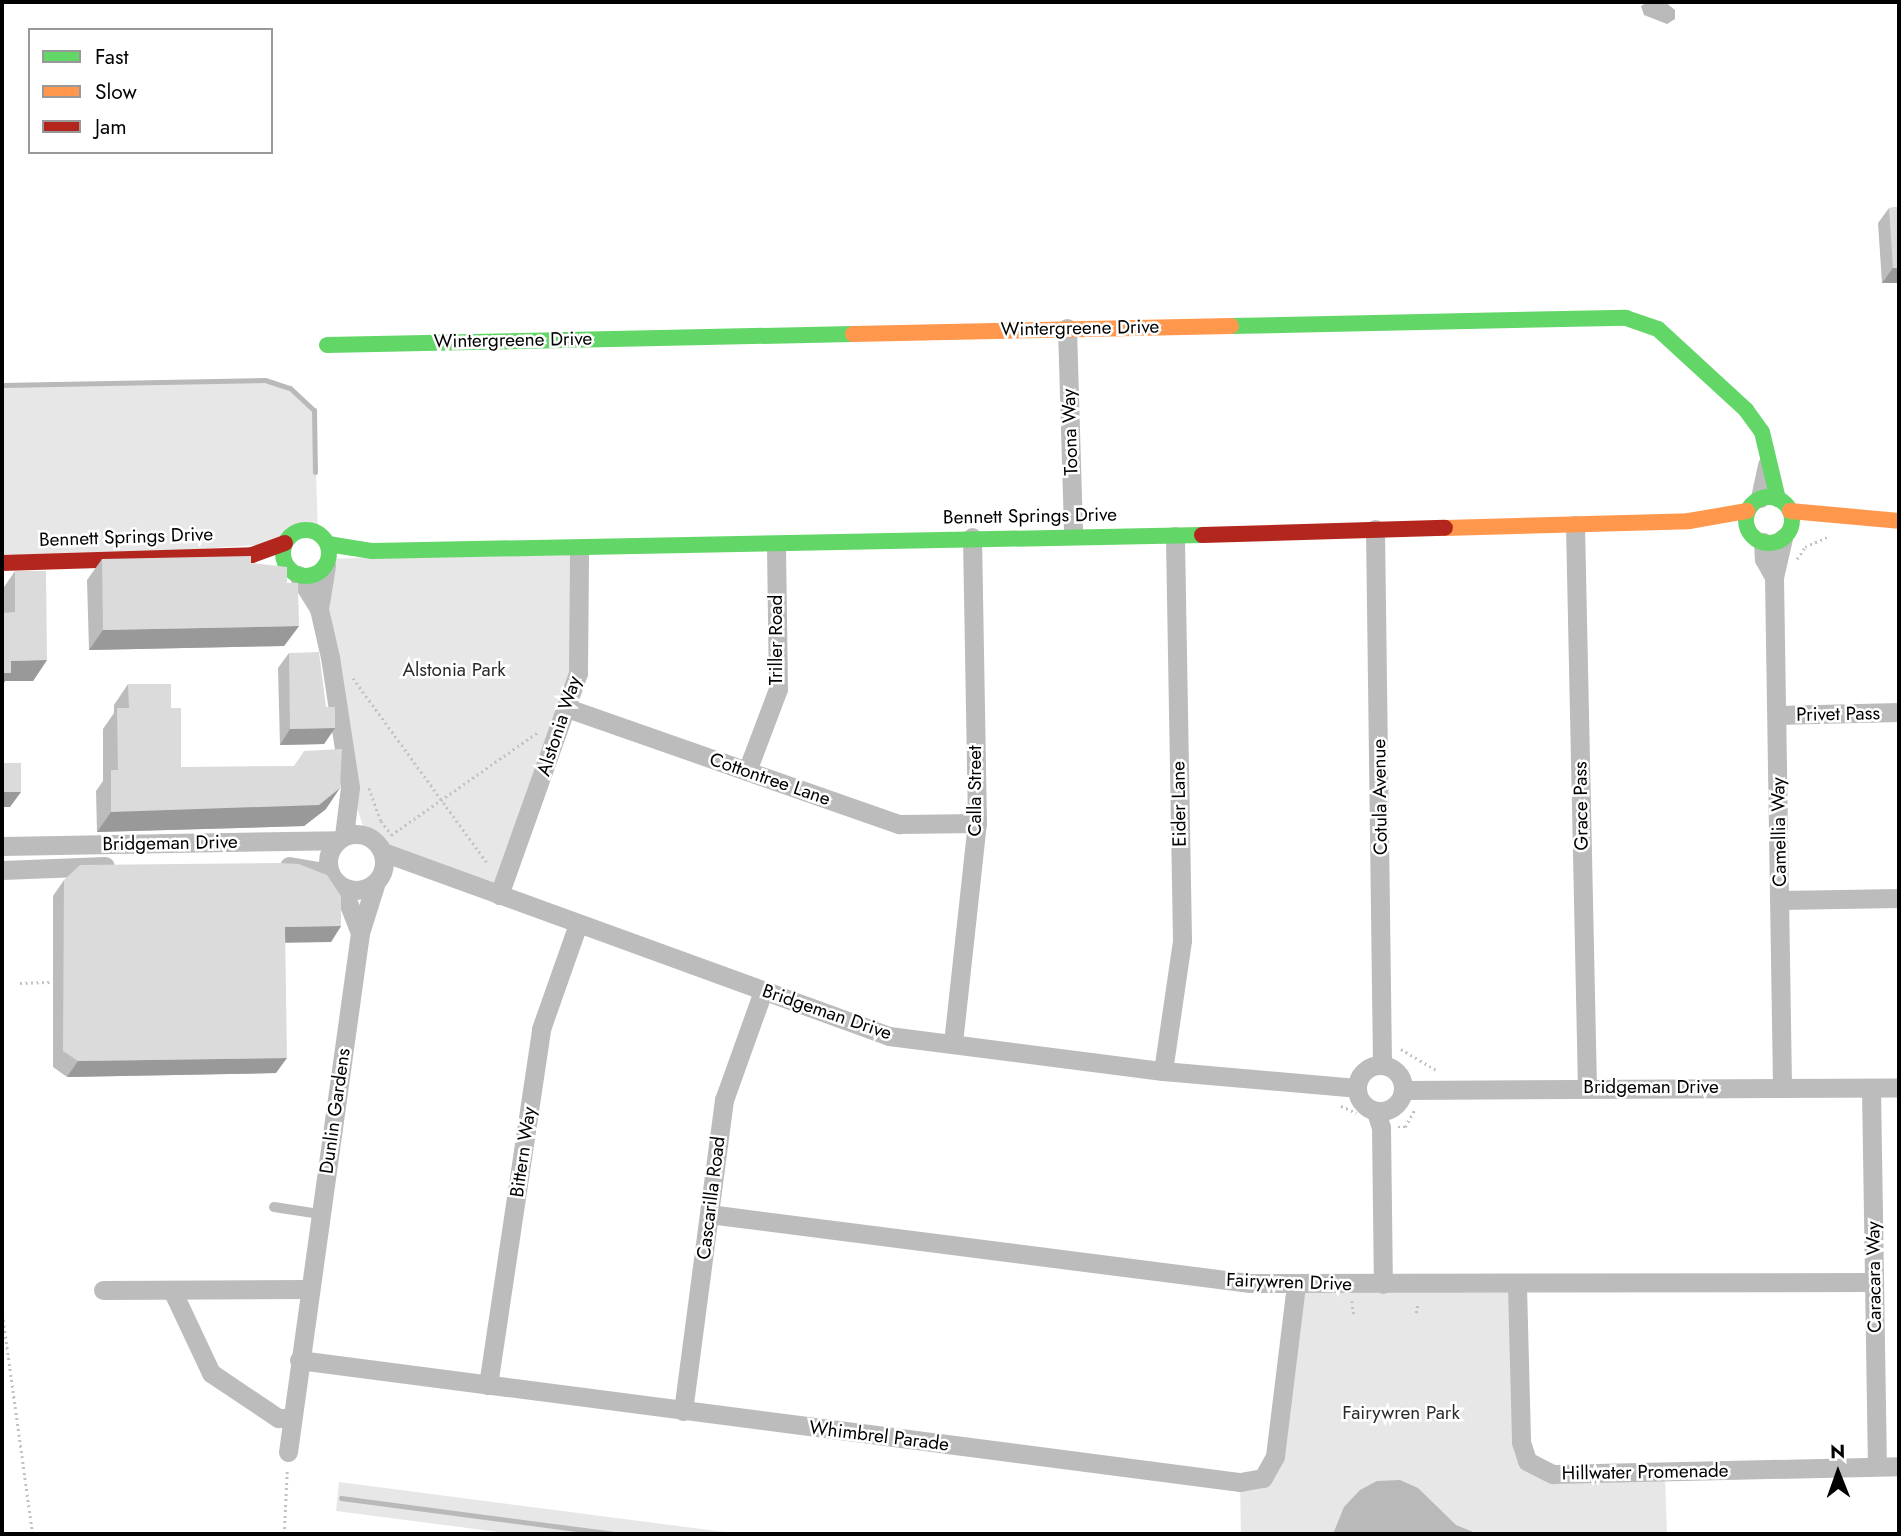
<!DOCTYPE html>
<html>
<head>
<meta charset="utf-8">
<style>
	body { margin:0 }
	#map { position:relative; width:1901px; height:1536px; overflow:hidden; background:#fff; font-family:Jost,sans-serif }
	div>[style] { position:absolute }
	.green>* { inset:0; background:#e7e7e7 }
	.water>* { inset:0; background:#b9b9b9 }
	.stream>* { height:5px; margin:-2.5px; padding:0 2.5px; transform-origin:2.5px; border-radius:2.5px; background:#b9b9b9 }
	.path>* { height:2.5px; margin-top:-1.25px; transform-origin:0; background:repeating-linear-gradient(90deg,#c2c2c2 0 2px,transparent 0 5.5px) }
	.lane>* { height:10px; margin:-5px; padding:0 5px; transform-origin:5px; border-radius:5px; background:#bcbcbc }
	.street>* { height:19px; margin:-9.5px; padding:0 9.5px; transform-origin:9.5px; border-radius:9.5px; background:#bcbcbc }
	.street>.ring { margin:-9.5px; padding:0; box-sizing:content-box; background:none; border:19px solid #bcbcbc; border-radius:50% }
	.fast>* { height:16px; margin:-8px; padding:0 8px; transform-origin:8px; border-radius:8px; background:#63d668 }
	.fast>.ring { margin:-8px; padding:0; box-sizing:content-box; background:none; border:16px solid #63d668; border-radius:50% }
	.slow>* { height:16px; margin:-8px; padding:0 8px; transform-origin:8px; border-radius:8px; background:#ff974d }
	.jam>* { height:16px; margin:-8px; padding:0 8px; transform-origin:8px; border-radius:8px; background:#b3261e }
	.wall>* { inset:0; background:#bcbcbc }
	.shaded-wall>* { inset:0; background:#999 }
	.building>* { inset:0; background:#dbdbdb }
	span { translate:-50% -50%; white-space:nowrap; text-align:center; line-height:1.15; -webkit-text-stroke:5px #fff; paint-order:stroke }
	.street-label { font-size:19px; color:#000 }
	.park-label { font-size:19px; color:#2b2b2b }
	.frame { position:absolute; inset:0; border:4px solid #000; pointer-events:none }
	.legend { position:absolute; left:28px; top:28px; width:245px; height:126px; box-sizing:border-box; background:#fff; border:2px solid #999; margin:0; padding:9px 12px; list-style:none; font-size:21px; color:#000 }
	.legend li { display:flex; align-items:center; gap:14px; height:35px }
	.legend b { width:35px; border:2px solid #999 }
	.north { position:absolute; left:1803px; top:1438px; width:70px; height:70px; -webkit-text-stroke:5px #fff; paint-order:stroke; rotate:359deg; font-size:19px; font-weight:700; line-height:28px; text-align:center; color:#000 }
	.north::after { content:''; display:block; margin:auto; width:24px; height:32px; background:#000; clip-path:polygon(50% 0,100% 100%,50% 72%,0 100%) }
</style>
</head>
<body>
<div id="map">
	<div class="green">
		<i style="clip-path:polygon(265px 380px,290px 388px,314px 410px,318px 533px,303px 530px,285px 543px,2px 563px,2px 385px)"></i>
		<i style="clip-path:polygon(579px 549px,578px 673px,499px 895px,378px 845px,366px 835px,350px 787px,330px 657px,329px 559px)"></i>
		<i style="clip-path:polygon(1296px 1285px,1517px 1286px,1521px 1442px,1553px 1474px,1665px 1473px,1667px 1534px,1241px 1534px,1240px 1482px,1263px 1478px)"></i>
		<i style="clip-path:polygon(339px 1482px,740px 1534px,514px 1534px,336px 1511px)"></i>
	</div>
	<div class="water">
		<i style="clip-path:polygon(1648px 2px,1665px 2px,1675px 10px,1675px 19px,1667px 24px,1644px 15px,1641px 6px)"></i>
		<i style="clip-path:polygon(1400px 1480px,1418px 1488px,1456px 1525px,1478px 1534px,1333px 1534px,1344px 1507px,1360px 1490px,1377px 1481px)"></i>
	</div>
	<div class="stream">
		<i style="left:2px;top:385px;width:263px;rotate:-1.1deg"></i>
		<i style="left:265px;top:380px;width:26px;rotate:18deg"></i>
		<i style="left:290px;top:388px;width:33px;rotate:43deg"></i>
		<i style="left:314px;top:410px;width:62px;rotate:89.1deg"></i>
		<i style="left:341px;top:1498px;width:276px;rotate:7.5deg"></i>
	</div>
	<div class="path">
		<i style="left:1797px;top:559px;width:14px;rotate:-56deg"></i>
		<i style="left:1805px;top:547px;width:24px;rotate:-24deg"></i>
		<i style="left:353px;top:678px;width:231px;rotate:54deg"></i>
		<i style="left:369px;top:788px;width:35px;rotate:70deg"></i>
		<i style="left:381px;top:821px;width:18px;rotate:52deg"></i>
		<i style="left:391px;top:835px;width:179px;rotate:-35deg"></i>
		<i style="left:20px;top:983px;width:35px;rotate:-2deg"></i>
		<i style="left:1401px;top:1049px;width:41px;rotate:31deg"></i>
		<i style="left:1341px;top:1106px;width:17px;rotate:24deg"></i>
		<i style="left:1398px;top:1127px;width:7px"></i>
		<i style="left:1405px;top:1127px;width:21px;rotate:-61deg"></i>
		<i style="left:1352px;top:1301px;width:14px;rotate:82deg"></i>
		<i style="left:2px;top:1309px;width:227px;rotate:82.2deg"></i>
		<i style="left:1416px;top:1313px;width:11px;rotate:-80deg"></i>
		<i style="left:284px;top:1534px;width:64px;rotate:-87.3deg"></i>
	</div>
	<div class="lane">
		<i style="left:274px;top:1207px;width:47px;rotate:8.7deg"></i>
	</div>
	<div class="street">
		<i style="left:1067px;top:328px;width:207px;rotate:88.3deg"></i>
		<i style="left:1760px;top:498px;width:34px;rotate:-78deg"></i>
		<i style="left:1575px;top:525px;width:562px;rotate:88.78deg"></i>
		<i style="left:1375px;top:529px;width:536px;rotate:89.25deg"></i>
		<i style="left:1763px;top:542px;width:17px;rotate:87deg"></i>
		<i style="left:1764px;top:559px;width:21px;rotate:61deg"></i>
		<i style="left:298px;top:575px;width:40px;rotate:58deg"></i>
		<i style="left:319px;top:609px;width:49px;rotate:77.1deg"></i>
		<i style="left:330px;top:657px;width:132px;rotate:81.3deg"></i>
		<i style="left:350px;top:787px;width:49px;rotate:97deg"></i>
		<i style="left:319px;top:609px;width:44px;rotate:-80.8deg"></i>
		<i style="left:567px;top:708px;width:352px;rotate:19.3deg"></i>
		<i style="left:899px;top:824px;width:78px;rotate:-0.7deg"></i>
		<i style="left:1777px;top:715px;width:122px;rotate:-1.4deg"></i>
		<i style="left:747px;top:771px;width:88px;rotate:-69.3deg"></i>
		<i style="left:778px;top:689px;width:143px;rotate:-90.8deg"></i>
		<i class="ring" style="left:328px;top:834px;width:37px;height:37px"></i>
		<i style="left:2px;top:846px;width:336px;rotate:-1deg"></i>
		<i style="left:383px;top:852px;width:538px;rotate:19.98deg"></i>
		<i style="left:889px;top:1036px;width:276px;rotate:7.3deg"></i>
		<i style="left:1163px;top:1071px;width:194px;rotate:5deg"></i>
		<i style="left:289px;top:866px;width:42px;rotate:9.7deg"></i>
		<i style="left:2px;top:870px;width:103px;rotate:-2.2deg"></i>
		<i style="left:342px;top:887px;width:49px;rotate:68.6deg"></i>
		<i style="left:499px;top:895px;width:236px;rotate:-70.4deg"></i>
		<i style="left:578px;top:673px;width:124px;rotate:-89.5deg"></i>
		<i style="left:1780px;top:900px;width:119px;rotate:-1deg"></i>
		<i style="left:953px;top:1043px;width:221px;rotate:-83.8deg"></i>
		<i style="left:977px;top:823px;width:286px;rotate:-91deg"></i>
		<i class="ring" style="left:1357px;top:1065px;width:27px;height:27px"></i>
		<i style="left:1163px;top:1071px;width:132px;rotate:-81.7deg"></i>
		<i style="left:1182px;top:940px;width:404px;rotate:-91deg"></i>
		<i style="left:1782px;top:1086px;width:509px;rotate:-90.9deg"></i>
		<i style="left:1774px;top:577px;width:40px;rotate:-77deg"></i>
		<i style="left:1871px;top:1088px;width:378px;rotate:89.1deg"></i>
		<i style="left:1404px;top:1090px;width:495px;rotate:-0.3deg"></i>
		<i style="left:1376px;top:1112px;width:16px;rotate:72deg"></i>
		<i style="left:1381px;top:1127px;width:157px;rotate:89.3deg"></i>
		<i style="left:709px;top:1214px;width:544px;rotate:7.28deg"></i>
		<i style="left:1249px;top:1283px;width:625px;rotate:-0.09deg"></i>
		<i style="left:1517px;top:1286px;width:156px;rotate:88.5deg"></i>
		<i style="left:1521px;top:1442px;width:20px;rotate:72deg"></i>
		<i style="left:1527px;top:1461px;width:29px;rotate:27deg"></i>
		<i style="left:1553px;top:1474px;width:346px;rotate:-1.3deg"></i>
		<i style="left:103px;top:1290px;width:207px;rotate:-0.3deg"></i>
		<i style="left:172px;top:1290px;width:92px;rotate:64.8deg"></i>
		<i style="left:211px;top:1373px;width:81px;rotate:33.9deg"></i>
		<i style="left:278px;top:1418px;width:14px"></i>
		<i style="left:299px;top:1360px;width:949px;rotate:7.39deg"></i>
		<i style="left:1240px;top:1482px;width:23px;rotate:-10deg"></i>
		<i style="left:1263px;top:1478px;width:25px;rotate:-61deg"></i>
		<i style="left:1275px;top:1456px;width:172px;rotate:-83deg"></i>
		<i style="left:488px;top:1385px;width:360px;rotate:-81.5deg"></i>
		<i style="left:541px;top:1029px;width:111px;rotate:-70.6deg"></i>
		<i style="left:683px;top:1411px;width:314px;rotate:-82.5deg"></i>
		<i style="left:724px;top:1100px;width:116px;rotate:-70.3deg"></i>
		<i style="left:288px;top:1452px;width:524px;rotate:-82.1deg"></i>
		<i style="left:360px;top:933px;width:53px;rotate:-72.6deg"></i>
	</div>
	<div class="fast">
		<i style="left:1231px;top:326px;width:395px;rotate:-1.2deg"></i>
		<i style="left:1626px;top:318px;width:34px;rotate:19deg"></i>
		<i style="left:1658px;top:329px;width:120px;rotate:42.6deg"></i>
		<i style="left:1746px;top:410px;width:27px;rotate:54deg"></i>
		<i style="left:1762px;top:432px;width:69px;rotate:76.6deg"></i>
		<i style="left:327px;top:345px;width:526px;rotate:-1.2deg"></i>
		<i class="ring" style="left:1746px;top:497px;width:30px;height:30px"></i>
		<i class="ring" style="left:283px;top:530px;width:30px;height:30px"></i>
		<i style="left:328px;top:544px;width:45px;rotate:9deg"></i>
		<i style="left:372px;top:551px;width:830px;rotate:-1.1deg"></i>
	</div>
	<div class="slow">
		<i style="left:853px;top:334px;width:378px;rotate:-1.2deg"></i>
		<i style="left:1790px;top:511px;width:109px;rotate:5.2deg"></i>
		<i style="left:1445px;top:528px;width:244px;rotate:-1.6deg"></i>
		<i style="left:1689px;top:521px;width:59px;rotate:-9.8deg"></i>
	</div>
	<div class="jam">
		<i style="left:1202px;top:535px;width:243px;rotate:-1.7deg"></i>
		<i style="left:2px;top:563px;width:250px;rotate:-1.8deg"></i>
		<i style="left:252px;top:555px;width:35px;rotate:-20deg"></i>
	</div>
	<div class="wall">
		<i style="clip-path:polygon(1899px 207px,1899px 283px,1882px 283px,1878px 223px,1889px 208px)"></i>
		<i style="clip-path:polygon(102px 559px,251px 563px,287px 583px,299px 626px,284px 646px,89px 650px,87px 580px)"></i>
		<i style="clip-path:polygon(15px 571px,47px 660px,33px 681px,5px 681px,2px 686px,2px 590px)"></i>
		<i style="clip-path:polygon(289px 653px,326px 707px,335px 728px,324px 744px,280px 745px,278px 668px)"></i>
		<i style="clip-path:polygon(128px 684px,171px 708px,181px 767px,326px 809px,304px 826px,97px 832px,96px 791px,103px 781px,103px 729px,114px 713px,114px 705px)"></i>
		<i style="clip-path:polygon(64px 880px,341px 926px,331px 942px,285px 942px,276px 1073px,67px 1077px,53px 1067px,53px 896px)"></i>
	</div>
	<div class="shaded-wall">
		<i style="clip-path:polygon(1893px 268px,1899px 268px,1899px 283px,1882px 283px)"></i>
		<i style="clip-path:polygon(299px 626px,284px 646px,89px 650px,103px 630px)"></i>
		<i style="clip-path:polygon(47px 660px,33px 681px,5px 681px,2px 686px,2px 673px,11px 661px)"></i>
		<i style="clip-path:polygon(335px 728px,324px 744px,280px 745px,290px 729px)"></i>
		<i style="clip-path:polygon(340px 788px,326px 809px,304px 826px,97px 832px,111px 812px)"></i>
		<i style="clip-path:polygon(2px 792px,21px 792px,10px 807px,2px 807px)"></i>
		<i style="clip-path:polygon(341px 926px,331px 942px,274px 943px,285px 927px)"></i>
		<i style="clip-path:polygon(287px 1058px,276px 1073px,67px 1077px,78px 1061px)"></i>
	</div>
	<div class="building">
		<i style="clip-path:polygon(1899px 207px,1899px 268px,1893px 268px,1889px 208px)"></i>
		<i style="clip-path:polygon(251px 556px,251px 563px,287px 567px,287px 583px,298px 583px,299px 626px,103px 630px,102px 559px)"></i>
		<i style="clip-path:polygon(15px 571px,46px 571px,47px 660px,11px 661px,11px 673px,2px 673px,2px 613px,15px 612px)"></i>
		<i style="clip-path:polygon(319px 652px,326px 707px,335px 707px,335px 728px,290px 729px,289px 653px)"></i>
		<i style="clip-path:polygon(128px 684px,171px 684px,171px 708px,181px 708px,181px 767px,294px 766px,304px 751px,342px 749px,340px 788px,319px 805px,111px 812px,111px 770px,118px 770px,117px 708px,129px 708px)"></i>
		<i style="clip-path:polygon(2px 763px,21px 763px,21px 792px,2px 792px)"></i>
		<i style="clip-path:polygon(279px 863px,299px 864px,327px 875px,341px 896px,341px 926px,285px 927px,287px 1058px,78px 1061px,63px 1051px,64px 880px,80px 865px)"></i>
	</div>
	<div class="street-label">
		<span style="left:1080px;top:328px;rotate:-1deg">Wintergreene Drive</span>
		<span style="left:513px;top:340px;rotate:-1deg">Wintergreene Drive</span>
		<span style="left:1070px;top:432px;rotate:-92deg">Toona Way</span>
		<span style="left:1030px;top:516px;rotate:-1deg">Bennett Springs Drive</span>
		<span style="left:126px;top:537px;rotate:-2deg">Bennett Springs Drive</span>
		<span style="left:776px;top:640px;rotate:-90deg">Triller Road</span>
		<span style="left:1838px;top:714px;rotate:-1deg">Privet Pass</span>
		<span style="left:559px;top:726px;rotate:-72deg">Alstonia Way</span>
		<span style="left:770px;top:779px;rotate:19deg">Cottontree Lane</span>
		<span style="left:975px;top:791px;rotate:-90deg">Calla Street</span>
		<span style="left:1380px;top:797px;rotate:-91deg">Cotula Avenue</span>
		<span style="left:1179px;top:804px;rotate:-91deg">Eider Lane</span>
		<span style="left:1581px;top:806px;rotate:-91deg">Grace Pass</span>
		<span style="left:1779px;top:832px;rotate:-91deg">Camellia Way</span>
		<span style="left:170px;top:843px;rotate:-1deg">Bridgeman Drive</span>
		<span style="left:827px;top:1012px;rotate:19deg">Bridgeman Drive</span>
		<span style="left:1651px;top:1087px">Bridgeman Drive</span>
		<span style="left:335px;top:1111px;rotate:-82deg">Dunlin Gardens</span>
		<span style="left:523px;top:1152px;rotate:-82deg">Bittern Way</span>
		<span style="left:711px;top:1198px;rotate:-83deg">Cascarilla Road</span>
		<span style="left:1874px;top:1277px;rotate:-91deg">Caracara Way</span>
		<span style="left:1289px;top:1282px;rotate:2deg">Fairywren Drive</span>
		<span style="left:879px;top:1436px;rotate:7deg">Whimbrel Parade</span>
		<span style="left:1645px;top:1472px;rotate:-1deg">Hillwater Promenade</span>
	</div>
	<div class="park-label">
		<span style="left:454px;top:670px">Alstonia Park</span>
		<span style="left:1401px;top:1413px">Fairywren Park</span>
	</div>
	<div class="frame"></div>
	<ul class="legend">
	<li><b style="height:9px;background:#63d668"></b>Fast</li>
	<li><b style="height:9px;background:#ff974d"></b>Slow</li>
	<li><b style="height:9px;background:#b3261e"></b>Jam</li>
	</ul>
	<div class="north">N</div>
</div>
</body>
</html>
